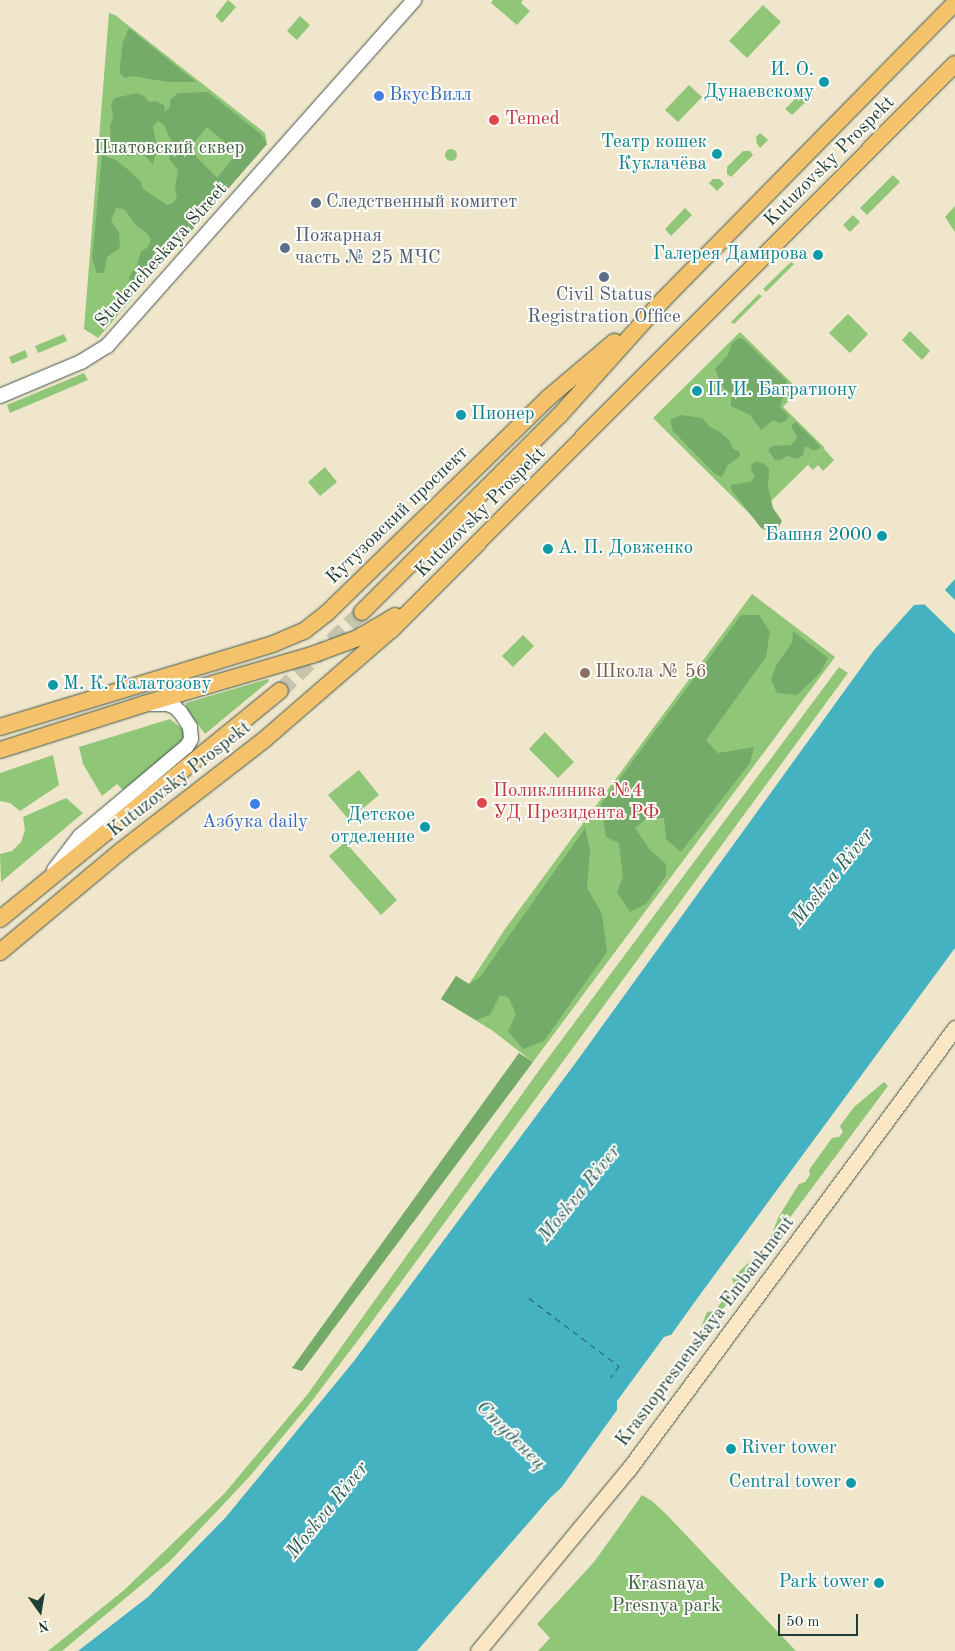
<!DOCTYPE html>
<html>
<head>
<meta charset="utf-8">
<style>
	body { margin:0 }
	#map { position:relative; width:955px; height:1651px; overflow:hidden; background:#f0e6cb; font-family:"Old Standard TT",serif }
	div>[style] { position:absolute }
	.green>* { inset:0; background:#90c678 }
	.round { border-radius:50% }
	.forest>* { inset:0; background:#74ab68 }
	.water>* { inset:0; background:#44b2c0 }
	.pier>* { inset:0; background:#f0e6cb }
	.ferry>* { height:1px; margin-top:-0.5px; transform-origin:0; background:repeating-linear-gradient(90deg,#2a605e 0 6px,transparent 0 11px) }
	.primary-tunnel>* { height:16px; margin-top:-8px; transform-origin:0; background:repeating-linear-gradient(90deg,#c6c4ad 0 16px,transparent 0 24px) }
	.roads { filter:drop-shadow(0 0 1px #3e564b) drop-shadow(0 0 1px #3e564b) }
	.tertiary>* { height:14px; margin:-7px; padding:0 7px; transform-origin:7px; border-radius:7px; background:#fff }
	.secondary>* { height:15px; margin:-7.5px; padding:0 7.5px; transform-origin:7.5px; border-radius:7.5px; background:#fbe7c3 }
	.primary>* { height:16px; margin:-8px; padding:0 8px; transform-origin:8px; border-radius:8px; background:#f4c26a }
	.dots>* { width:14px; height:14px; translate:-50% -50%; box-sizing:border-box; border:2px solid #fdfcf7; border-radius:50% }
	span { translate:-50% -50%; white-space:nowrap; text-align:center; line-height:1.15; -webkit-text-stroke:4px #fdfcf7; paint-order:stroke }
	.culture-label { font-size:19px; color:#0d838f }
	.right { translate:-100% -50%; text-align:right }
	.left { translate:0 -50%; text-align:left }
	.shop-label { font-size:19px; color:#366cbe }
	.health-label { font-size:19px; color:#be3a42 }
	.park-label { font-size:19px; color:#3b5f45 }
	.street-label { font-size:19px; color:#1f3d34 }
	.service-label { font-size:19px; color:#4e5e75 }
	.education-label { font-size:19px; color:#785e54 }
	.water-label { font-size:20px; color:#2a605e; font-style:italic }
	.north { position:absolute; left:15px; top:1586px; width:50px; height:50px; -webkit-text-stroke:4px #fdfcf7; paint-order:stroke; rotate:167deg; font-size:14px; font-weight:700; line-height:20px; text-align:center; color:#1f3d34 }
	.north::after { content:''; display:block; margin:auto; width:18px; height:22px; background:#1f3d34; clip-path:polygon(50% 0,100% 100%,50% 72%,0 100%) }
	.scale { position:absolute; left:778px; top:1614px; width:80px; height:22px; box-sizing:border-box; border:2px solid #1f3d34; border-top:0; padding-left:6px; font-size:15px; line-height:18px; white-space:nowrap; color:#1f3d34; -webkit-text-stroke:4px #fdfcf7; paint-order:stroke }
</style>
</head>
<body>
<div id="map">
	<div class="green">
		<i style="clip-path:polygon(228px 0,236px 7px,222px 23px,215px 16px)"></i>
		<i style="clip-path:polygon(493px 0,523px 0,521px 3px,530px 11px,517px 25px,491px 3px)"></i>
		<i style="clip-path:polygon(763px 5px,781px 22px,747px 58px,729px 41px)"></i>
		<i style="clip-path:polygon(109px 13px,115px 15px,265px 133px,267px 144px,98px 338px,84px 329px)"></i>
		<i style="clip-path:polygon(300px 16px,310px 25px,297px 40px,287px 31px)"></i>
		<i style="clip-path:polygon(689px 85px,702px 97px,678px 122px,665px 110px)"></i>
		<i style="clip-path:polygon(806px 88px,813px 95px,792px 115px,785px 109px)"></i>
		<i style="clip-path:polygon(760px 133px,768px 140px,760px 148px,757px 144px,756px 137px)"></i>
		<i class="round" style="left:445px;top:149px;width:12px;height:12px"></i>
		<i style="clip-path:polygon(743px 151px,750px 151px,753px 155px,731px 177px,727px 174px,727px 167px)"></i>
		<i style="clip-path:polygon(893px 175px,900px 182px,867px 215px,860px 208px)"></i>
		<i style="clip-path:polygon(713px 179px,720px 179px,724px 184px,717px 191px,709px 183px)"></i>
		<i style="clip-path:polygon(955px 206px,955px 232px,945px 217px)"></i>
		<i style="clip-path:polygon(685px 208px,692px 215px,671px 236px,665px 229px)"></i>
		<i style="clip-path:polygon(853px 215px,860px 222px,850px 232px,843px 225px)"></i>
		<i style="clip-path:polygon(791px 262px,794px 264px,766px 292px,763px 289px)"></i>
		<i style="clip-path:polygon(759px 294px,762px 296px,734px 324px,731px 322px)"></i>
		<i style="clip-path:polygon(848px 314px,868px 334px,850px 353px,829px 333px)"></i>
		<i style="clip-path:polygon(910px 331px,930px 351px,922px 360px,902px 340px)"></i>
		<i style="clip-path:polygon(740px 332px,799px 390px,783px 407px,825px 448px,754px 518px,653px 418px)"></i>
		<i style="clip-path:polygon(64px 334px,67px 341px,38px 353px,35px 346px)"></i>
		<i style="clip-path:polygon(25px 350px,28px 357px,12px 364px,9px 357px)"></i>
		<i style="clip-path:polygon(84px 373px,88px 380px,10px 413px,7px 405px)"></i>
		<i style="clip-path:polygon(824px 449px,834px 460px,823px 471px,818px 465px,813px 470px,808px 465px)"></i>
		<i style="clip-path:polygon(325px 467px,337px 482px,320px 496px,308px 482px)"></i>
		<i style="clip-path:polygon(752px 594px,835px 657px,533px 1062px,493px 1031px,441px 999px,456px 976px,469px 984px,505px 929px)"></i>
		<i style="clip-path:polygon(523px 635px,534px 646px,513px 667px,502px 656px)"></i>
		<i style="clip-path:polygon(839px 667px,848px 673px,368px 1327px,308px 1406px,250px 1476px,170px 1561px,62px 1651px,48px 1651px,123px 1591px,224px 1494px,307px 1395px,540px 1069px)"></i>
		<i style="clip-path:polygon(268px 679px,269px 681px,205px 734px,186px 708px,186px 703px)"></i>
		<i style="clip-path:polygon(170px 719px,182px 729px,185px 733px,183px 742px,123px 790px,117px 784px,102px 796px,83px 764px,79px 747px)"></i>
		<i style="clip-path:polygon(545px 732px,574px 762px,558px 778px,529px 749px)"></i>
		<i style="clip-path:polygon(53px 755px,59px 785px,20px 811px,10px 803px,0 801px,0 773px)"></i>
		<i style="clip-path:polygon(359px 770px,379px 795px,349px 820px,328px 795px)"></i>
		<i style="clip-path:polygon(66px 798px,83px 813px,1px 882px,0 854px,12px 851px,21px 842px,25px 830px,23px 817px)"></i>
		<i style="clip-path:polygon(345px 842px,397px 900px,381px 915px,329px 856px)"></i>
		<i style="clip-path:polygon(884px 1082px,888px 1086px,771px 1243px,769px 1241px,779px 1216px,799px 1184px,805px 1182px,810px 1175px,809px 1170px,832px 1138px,839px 1137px,843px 1132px,840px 1126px,854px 1107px)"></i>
		<i style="clip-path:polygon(758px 1254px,762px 1256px,700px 1340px,697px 1338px,707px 1312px,715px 1311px,734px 1284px,732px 1278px)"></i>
		<i style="clip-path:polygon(642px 1495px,652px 1501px,666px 1514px,796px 1651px,538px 1651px,550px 1638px,537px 1624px,594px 1562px)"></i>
	</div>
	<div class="forest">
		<i style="clip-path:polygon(129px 28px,196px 82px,168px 82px,132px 76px,125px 78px,120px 73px,120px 65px,123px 42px)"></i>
		<i style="clip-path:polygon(evenodd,208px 92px,262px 135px,267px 144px,136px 294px,130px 292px,129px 277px,137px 265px,141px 251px,147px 248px,151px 240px,148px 234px,136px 225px,124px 209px,116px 208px,111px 221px,119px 233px,120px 248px,107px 257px,104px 273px,97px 273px,92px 259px,102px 155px,114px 159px,125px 167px,141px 182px,143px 189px,167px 205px,173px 203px,177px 197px,175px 189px,178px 170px,169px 159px,173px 145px,164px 125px,158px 121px,153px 127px,157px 148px,153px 164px,143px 154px,128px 156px,111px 141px,110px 126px,113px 118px,111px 104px,115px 98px,137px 93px,144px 96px,149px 102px,156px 101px,164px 105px,165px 112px,170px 107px,170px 100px,178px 93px,208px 92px,207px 127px,237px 153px,217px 178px,189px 149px,207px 127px)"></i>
		<i style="clip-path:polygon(739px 338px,743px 339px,787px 381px,780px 407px,789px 416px,786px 421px,780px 423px,773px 420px,761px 430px,750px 415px,731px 406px,731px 394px,722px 386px,715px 369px,728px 355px,732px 343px)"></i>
		<i style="clip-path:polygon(681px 415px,702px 418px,710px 427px,720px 432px,729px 440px,733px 449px,739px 451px,740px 456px,727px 466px,722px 477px,715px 474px,673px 431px,670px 420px)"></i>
		<i style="clip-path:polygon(796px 422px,820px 446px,819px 449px,813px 450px,805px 446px,803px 455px,798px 459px,787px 456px,781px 460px,775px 460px,768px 450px,773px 446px,791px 445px,797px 438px,791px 425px)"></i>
		<i style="clip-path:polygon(757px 461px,766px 465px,769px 470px,768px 487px,773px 508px,782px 521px,778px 528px,770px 532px,761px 528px,730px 488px,731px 485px,750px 482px,755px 477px,751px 470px,752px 464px)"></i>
		<i style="clip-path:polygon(741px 615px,759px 615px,770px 632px,766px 657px,706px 740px,718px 753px,754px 747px,750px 763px,681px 852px,666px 839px,664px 818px,647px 818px,635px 828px,650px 850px,666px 864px,666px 876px,646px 904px,630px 912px,617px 892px,623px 877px,619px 843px,606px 837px,601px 804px)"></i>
		<i style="clip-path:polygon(793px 631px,828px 658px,820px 673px,797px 695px,777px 693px,771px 680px,777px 664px,792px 643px)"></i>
		<i style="clip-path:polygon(585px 828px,590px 849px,587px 888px,602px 914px,607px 952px,544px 1041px,523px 1049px,508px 1031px,516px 1014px,509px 998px,500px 995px,490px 1015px,476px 1020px,441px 999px,456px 976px,469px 984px,480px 977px)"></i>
		<i style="clip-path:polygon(519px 1053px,533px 1062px,302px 1371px,292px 1368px)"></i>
	</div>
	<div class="water">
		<i style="clip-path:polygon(955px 579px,955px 948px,699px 1296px,561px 1488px,550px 1498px,417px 1651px,78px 1651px,148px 1597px,226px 1517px,354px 1361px,574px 1065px,874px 650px,914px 605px,932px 604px)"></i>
	</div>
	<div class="pier">
		<i style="clip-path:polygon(943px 588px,955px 600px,955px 634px,922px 602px,931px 602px)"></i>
		<i style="clip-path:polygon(670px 1335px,672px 1336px,617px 1411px,617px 1401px,664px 1337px)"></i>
	</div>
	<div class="ferry">
		<i style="left:529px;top:1298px;width:113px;rotate:37.1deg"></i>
		<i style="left:619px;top:1366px;width:14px;rotate:126deg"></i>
	</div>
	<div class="primary-tunnel">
		<i style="left:280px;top:691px;width:114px;rotate:-43.9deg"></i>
	</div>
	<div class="roads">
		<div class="tertiary">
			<i style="left:0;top:396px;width:88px;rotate:-22.8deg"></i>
			<i style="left:81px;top:362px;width:31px;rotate:-32deg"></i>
			<i style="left:107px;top:346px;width:463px;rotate:-48.4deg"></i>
			<i style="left:54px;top:870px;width:43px;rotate:-52.6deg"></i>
			<i style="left:80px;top:836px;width:140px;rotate:-40.1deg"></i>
			<i style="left:187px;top:746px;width:8px;rotate:-60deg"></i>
			<i style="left:191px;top:739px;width:12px;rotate:-95deg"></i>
			<i style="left:190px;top:727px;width:17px;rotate:-123deg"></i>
			<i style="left:181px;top:713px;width:8px;rotate:-135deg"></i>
			<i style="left:175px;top:707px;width:9px;rotate:-159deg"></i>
			<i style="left:167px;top:704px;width:15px;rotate:180deg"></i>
		</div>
		<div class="secondary">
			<i style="left:478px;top:1651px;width:235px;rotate:-50.4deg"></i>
			<i style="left:628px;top:1470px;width:550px;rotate:-53.51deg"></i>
		</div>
		<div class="primary">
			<i style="left:362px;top:612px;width:278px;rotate:-44.9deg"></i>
			<i style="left:559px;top:416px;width:156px;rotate:-48.1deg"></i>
			<i style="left:663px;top:300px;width:417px;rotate:-45.5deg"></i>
			<i style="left:0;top:727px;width:285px;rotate:-16.9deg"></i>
			<i style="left:273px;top:644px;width:34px;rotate:-23deg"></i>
			<i style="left:304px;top:631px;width:29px;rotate:-38deg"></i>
			<i style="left:327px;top:613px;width:308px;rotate:-44.2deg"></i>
			<i style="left:548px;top:398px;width:87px;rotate:-40.3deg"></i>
			<i style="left:0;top:750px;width:151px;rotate:-17.7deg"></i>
			<i style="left:144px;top:704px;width:175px;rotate:-16.3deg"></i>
			<i style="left:312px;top:655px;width:49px;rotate:-20.3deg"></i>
			<i style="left:358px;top:638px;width:43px;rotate:-30.7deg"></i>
			<i style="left:0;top:919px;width:361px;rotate:-39.2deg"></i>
			<i style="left:0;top:952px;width:159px;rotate:-39.9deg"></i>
			<i style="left:122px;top:850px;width:181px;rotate:-37.8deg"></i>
			<i style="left:265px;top:739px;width:167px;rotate:-40.9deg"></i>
			<i style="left:391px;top:630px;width:799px;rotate:-45.1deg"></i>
		</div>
	</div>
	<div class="dots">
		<i style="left:824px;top:82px;background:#0f9aa8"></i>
		<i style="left:379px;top:96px;background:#3f7fe0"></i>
		<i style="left:494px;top:120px;background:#e0444e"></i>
		<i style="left:717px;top:154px;background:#0f9aa8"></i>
		<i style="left:316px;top:203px;background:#5c6f8a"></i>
		<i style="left:285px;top:248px;background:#5c6f8a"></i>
		<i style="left:818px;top:255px;background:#0f9aa8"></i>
		<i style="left:604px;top:277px;background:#5c6f8a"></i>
		<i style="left:697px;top:391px;background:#0f9aa8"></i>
		<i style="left:461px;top:415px;background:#0f9aa8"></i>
		<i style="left:882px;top:536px;background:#0f9aa8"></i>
		<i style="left:548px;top:549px;background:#0f9aa8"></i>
		<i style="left:585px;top:673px;background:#8d6e63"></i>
		<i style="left:53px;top:685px;background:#0f9aa8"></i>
		<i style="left:482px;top:803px;background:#e0444e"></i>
		<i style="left:255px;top:804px;background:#3f7fe0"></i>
		<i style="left:425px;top:827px;background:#0f9aa8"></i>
		<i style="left:731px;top:1449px;background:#0f9aa8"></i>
		<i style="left:851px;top:1483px;background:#0f9aa8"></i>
		<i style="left:879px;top:1583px;background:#0f9aa8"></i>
	</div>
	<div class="culture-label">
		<span class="right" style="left:814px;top:82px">И. О.<br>Дунаевскому</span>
		<span class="right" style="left:707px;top:154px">Театр кошек<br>Куклачёва</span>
		<span class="right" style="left:808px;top:255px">Галерея Дамирова</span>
		<span class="left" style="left:707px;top:391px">П. И. Багратиону</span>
		<span class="left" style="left:471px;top:415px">Пионер</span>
		<span class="right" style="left:872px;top:536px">Башня 2000</span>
		<span class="left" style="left:558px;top:549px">А. П. Довженко</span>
		<span class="left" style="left:63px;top:685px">М. К. Калатозову</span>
		<span class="right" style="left:415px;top:827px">Детское<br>отделение</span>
		<span class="left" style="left:741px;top:1449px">River tower</span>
		<span class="right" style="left:841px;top:1483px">Central tower</span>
		<span class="right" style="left:869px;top:1583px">Park tower</span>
	</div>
	<div class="shop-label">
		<span class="left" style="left:389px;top:96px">ВкусВилл</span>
		<span style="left:255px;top:823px">Азбука daily</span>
	</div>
	<div class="health-label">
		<span class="left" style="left:505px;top:120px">Temed</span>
		<span class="left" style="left:493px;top:803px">Поликлиника №4<br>УД Президента РФ</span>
	</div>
	<div class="park-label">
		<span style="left:169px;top:149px">Платовский сквер</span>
		<span style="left:666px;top:1596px">Krasnaya<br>Presnya park</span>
	</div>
	<div class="street-label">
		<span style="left:830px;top:162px;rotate:-45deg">Kutuzovsky Prospekt</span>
		<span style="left:162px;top:256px;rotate:-48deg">Studencheskaya Street</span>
		<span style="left:481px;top:513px;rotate:-45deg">Kutuzovsky Prospekt</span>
		<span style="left:398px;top:516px;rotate:-44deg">Кутузовский проспект</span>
		<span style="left:180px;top:780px;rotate:-38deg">Kutuzovsky Prospekt</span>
		<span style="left:706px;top:1332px;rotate:-53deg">Krasnopresnenskaya Embankment</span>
	</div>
	<div class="service-label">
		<span class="left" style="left:326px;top:203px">Следственный комитет</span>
		<span class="left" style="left:295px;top:248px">Пожарная<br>часть № 25 МЧС</span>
		<span style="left:604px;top:307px">Civil Status<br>Registration Office</span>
	</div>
	<div class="education-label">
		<span class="left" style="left:595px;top:673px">Школа № 56</span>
	</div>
	<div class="water-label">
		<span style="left:833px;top:878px;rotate:-51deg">Moskva River</span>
		<span style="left:580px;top:1194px;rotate:-51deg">Moskva River</span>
		<span style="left:510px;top:1436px;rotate:45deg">Студенец</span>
		<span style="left:328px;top:1511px;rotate:-51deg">Moskva River</span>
	</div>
	<div class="north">N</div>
	<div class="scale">50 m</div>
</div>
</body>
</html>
